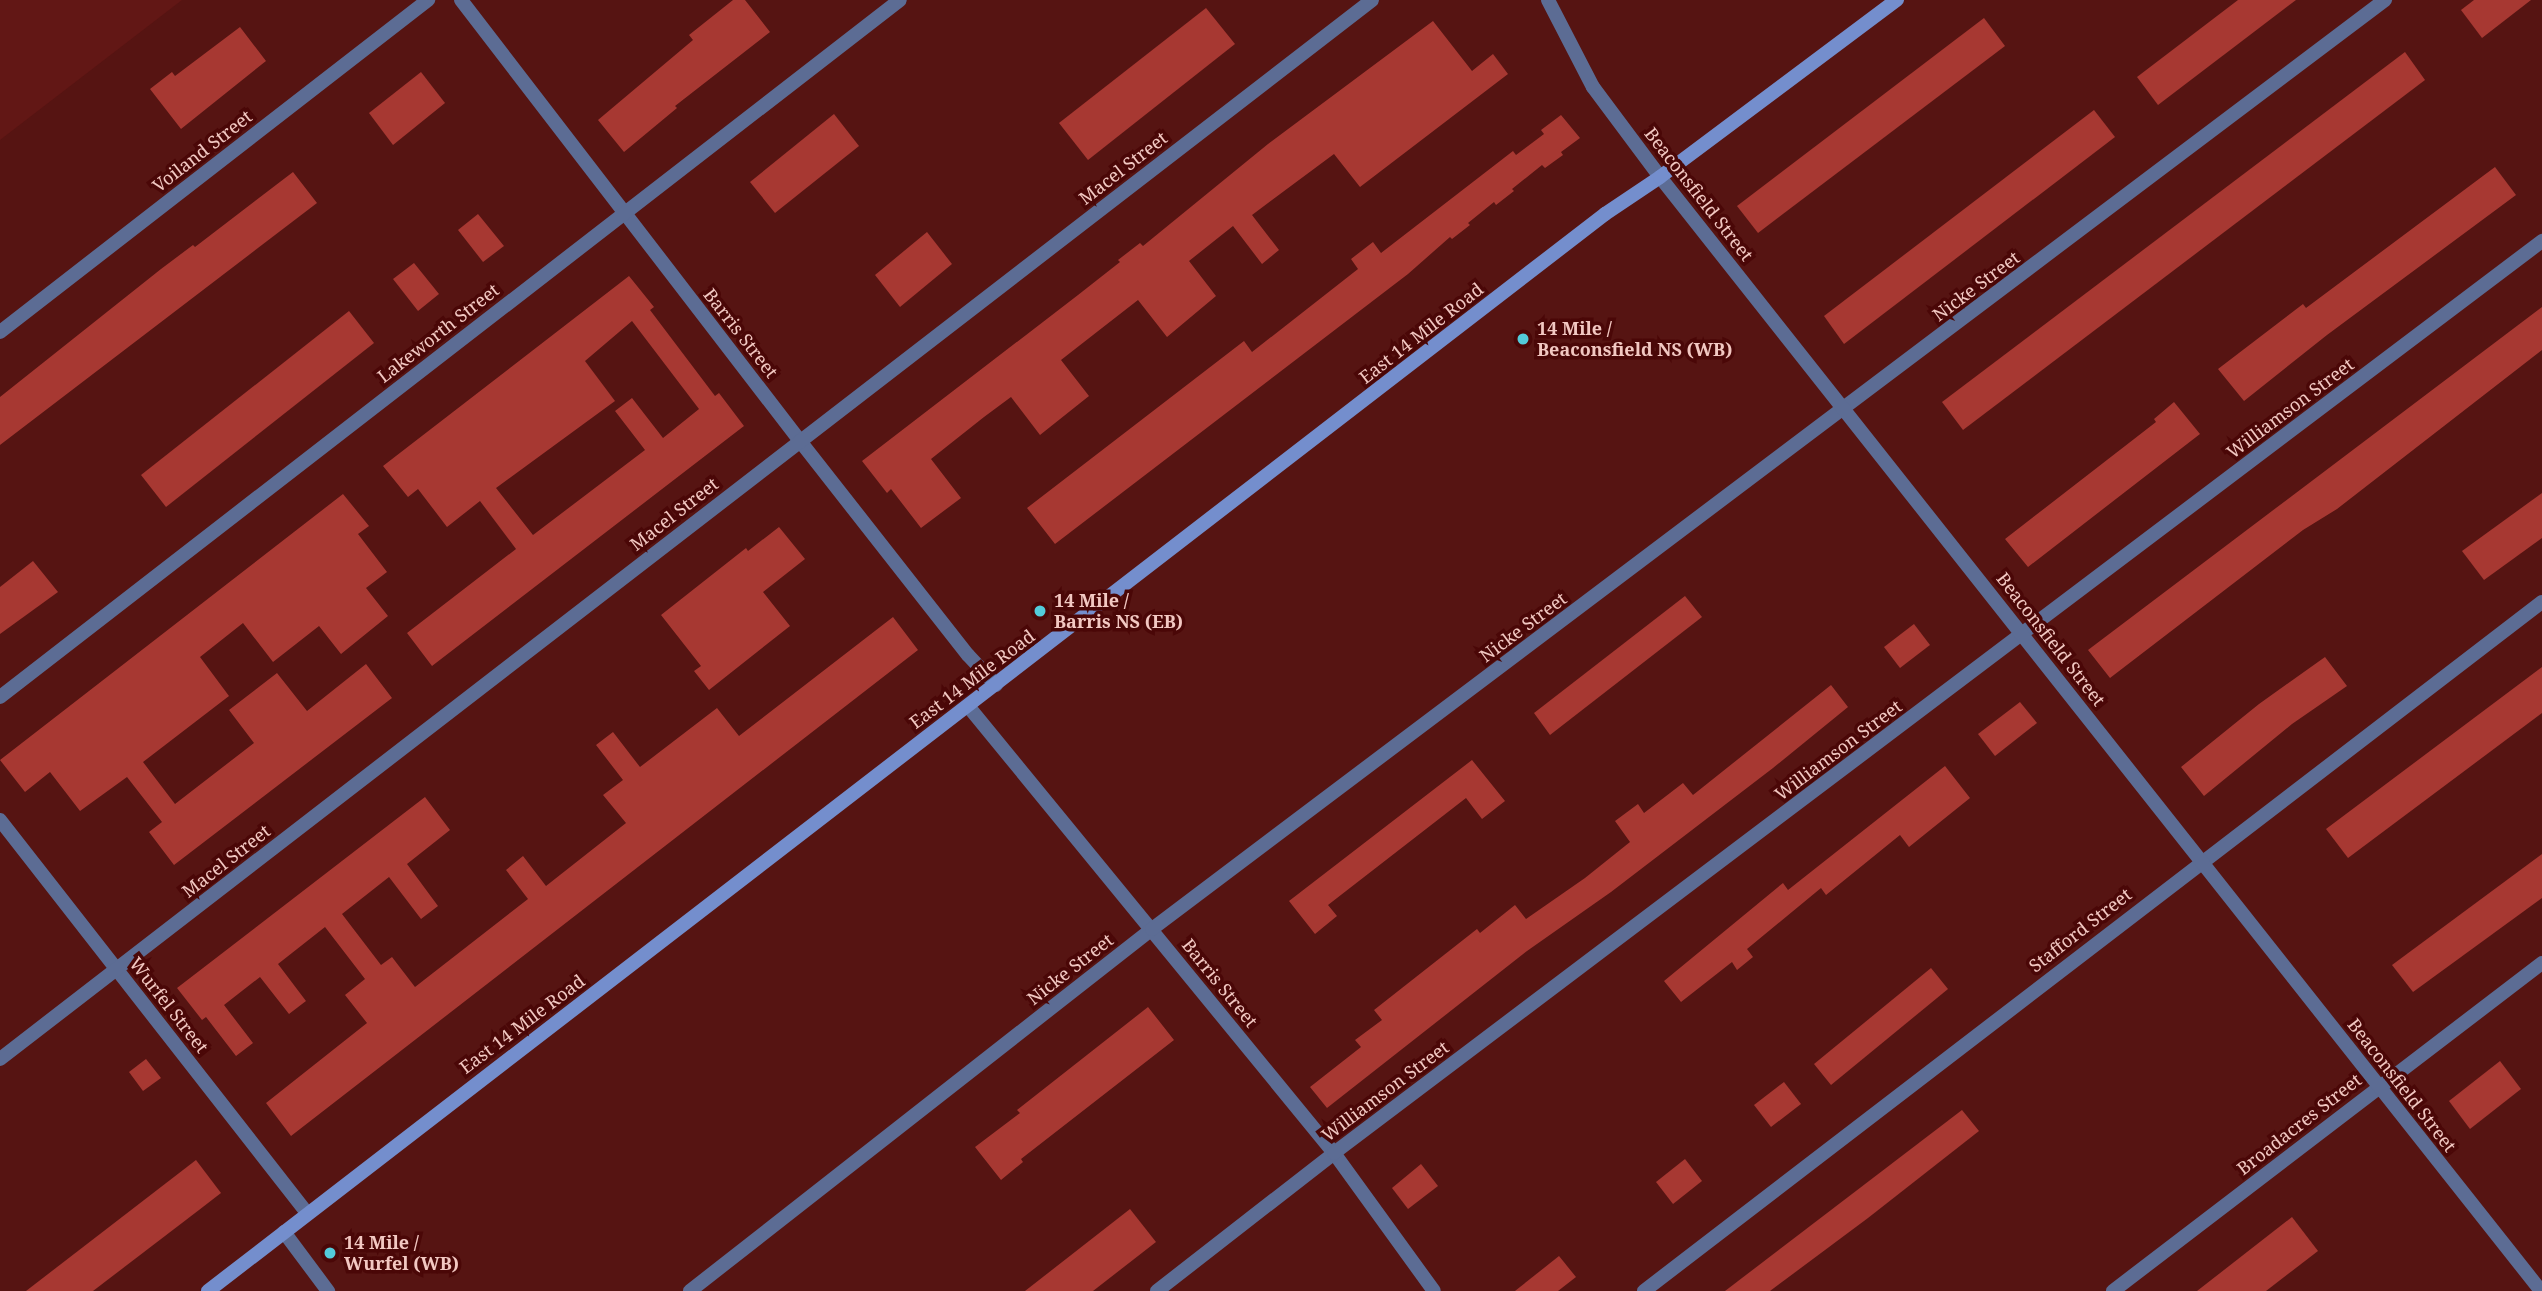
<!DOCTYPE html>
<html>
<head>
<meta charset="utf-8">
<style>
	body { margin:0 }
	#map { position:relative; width:2542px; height:1291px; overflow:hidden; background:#561412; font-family:"Noto Serif",serif }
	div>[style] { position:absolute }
	.built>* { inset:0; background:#621715 }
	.building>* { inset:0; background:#a73832 }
	.minor>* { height:14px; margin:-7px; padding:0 7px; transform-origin:7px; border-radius:7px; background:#5c6c94 }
	.tertiary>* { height:14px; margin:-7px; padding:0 7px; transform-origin:7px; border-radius:7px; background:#5c6c94 }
	.secondary>* { height:14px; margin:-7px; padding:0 7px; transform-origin:7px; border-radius:7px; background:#748ecd }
	.dots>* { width:19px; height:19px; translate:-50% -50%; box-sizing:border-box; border:4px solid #4a0707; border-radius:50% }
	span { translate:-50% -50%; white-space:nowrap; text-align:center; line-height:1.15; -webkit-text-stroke:7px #4a0707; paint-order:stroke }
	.street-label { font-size:18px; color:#f2c8c2 }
	.poi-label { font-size:18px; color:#f2c8c2; font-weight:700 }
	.left { translate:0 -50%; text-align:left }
</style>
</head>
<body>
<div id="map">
	<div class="built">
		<i style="clip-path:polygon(0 0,182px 0,0 140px)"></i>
	</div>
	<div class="building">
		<i style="clip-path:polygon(733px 0,745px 0,770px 32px,675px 106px,677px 108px,624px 152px,598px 120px,693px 40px,689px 35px)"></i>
		<i style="clip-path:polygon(2238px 0,2296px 0,2158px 105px,2137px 77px)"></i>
		<i style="clip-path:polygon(2474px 0,2531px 0,2482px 38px,2461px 10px)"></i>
		<i style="clip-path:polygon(1206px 8px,1235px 44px,1088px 160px,1059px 123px)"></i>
		<i style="clip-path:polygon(1984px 18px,2005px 46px,1758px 233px,1737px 206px)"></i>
		<i style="clip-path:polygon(1433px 21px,1472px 71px,1493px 54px,1508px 74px,1360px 187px,1334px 154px,1252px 215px,1279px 250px,1262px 264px,1233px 226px,1189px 261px,1216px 296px,1167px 337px,1138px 300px,1102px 328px,1061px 360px,1089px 396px,1040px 435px,1011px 397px,984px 417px,931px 459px,961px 498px,921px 528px,891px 489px,887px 493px,862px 461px,1078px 295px,1120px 262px,1118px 260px,1140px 243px,1143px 246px,1268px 144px)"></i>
		<i style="clip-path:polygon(240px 27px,266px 61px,181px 129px,150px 89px,172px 72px,175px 76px)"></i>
		<i style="clip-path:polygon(2405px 52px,2425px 80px,1963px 430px,1942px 402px)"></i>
		<i style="clip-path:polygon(421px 72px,445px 103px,393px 145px,369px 113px)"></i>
		<i style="clip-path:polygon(2094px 110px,2115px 137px,1844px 344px,1824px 316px)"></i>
		<i style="clip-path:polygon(834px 114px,859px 146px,775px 213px,750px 182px)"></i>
		<i style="clip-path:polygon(1561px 115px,1580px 138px,1561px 152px,1563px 155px,1545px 168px,1542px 165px,1512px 189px,1514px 191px,1496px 205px,1494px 202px,1468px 223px,1470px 225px,1452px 239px,1450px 237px,1408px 274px,1055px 544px,1027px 508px,1244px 341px,1252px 352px,1358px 269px,1351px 259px,1373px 242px,1381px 253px,1513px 151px,1516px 155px,1544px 134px,1541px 130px)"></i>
		<i style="clip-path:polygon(2495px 167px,2516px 195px,2327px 335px,2244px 401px,2218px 369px,2303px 304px,2306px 308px)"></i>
		<i style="clip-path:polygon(293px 172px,317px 203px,0 445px,0 397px,161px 269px,193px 245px,195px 247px)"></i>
		<i style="clip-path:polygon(478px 214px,504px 246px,483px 262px,458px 230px)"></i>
		<i style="clip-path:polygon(927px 232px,952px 264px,900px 307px,875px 275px)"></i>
		<i style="clip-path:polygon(414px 263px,439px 294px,418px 311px,393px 279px)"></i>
		<i style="clip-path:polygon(evenodd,629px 276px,654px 307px,650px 310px,715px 396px,719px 393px,744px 426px,432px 666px,407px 633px,516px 549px,480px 501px,447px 527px,418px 489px,408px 497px,383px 466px,629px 276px,632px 321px,699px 409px,663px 438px,632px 398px,615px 411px,645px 450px,533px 535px,496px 488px,615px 401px,585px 361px,632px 321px)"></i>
		<i style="clip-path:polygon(2542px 307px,2542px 350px,2337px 509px,2303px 530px,2110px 678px,2088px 650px)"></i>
		<i style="clip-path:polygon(349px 311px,374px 343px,166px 507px,141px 475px)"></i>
		<i style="clip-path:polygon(2174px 402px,2200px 434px,2028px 567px,2005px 539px,2156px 422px,2154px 419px)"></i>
		<i style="clip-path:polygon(2542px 493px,2542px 538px,2484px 580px,2462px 551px)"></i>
		<i style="clip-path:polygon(343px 494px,369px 526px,358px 534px,387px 572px,366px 588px,388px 616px,341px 654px,319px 626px,273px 662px,243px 623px,200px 657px,229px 696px,143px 762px,175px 804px,254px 743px,229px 710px,277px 673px,307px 711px,366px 664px,392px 698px,174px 865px,149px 832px,162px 822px,127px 777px,80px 811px,50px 772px,25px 792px,0 760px)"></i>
		<i style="clip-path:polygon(779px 527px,805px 559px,763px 592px,790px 626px,709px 690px,694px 671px,701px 666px,661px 615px,746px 548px,748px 551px)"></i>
		<i style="clip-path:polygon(33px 561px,58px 592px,0 634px,0 587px)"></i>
		<i style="clip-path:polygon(1685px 596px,1702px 617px,1550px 735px,1534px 713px)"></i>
		<i style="clip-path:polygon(893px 617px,918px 650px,291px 1136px,266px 1103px,367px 1023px,345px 995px,365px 979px,325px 927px,278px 964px,306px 1001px,289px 1014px,260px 977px,224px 1005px,253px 1043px,236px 1056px,206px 1017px,202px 1020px,177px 988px,425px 797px,450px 830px,407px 864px,438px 906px,421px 919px,389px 877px,342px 914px,381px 965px,392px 957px,415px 987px,528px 899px,506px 870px,523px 856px,546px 886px,626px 823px,603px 795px,623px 780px,596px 745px,613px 732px,640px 767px,717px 708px,739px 736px)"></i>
		<i style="clip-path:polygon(1914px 624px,1930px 645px,1900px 668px,1884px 647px)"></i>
		<i style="clip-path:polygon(2325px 657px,2347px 686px,2292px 724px,2204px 796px,2181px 767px,2259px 704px)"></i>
		<i style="clip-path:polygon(2542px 667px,2542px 713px,2348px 858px,2326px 829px)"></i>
		<i style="clip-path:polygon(1831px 685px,1848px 707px,1773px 768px,1611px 892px,1527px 951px,1327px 1108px,1310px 1087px,1361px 1047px,1355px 1040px,1382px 1020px,1374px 1010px,1477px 929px,1480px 933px,1515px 905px,1526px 919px,1585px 878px,1630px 842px,1615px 821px,1638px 804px,1644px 813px,1683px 783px,1693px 795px)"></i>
		<i style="clip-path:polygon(2020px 702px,2037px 723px,1995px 756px,1978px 734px)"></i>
		<i style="clip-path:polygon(1472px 760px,1505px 801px,1482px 819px,1466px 798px,1328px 905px,1337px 916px,1315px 934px,1289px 901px)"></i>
		<i style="clip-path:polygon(1945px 766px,1970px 798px,1909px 847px,1900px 835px,1826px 895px,1821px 888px,1747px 949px,1753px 957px,1737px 970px,1732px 962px,1681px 1002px,1664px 981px,1783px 883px,1788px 890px)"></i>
		<i style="clip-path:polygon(2542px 854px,2542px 898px,2413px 992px,2392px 965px)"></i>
		<i style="clip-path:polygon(1931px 968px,1948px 989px,1831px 1085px,1814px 1064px)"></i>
		<i style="clip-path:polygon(1148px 1007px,1174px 1040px,1021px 1159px,1023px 1162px,1001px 1180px,975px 1147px,1020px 1113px,1017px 1110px)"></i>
		<i style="clip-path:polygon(146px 1059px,161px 1078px,143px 1091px,129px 1072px)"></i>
		<i style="clip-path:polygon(2500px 1061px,2521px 1089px,2470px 1129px,2449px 1101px)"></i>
		<i style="clip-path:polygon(1784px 1082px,1801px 1104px,1771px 1127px,1754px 1105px)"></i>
		<i style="clip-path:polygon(1962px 1110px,1979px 1131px,1868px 1218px,1770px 1291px,1725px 1291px)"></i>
		<i style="clip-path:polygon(1685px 1159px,1702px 1181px,1673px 1204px,1656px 1182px)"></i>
		<i style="clip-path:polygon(196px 1160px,221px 1193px,199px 1210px,93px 1291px,26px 1291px)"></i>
		<i style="clip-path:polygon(1421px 1164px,1438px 1186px,1408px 1209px,1392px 1188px)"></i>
		<i style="clip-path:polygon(1130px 1209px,1156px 1242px,1093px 1291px,1025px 1291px)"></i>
		<i style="clip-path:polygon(2292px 1217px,2318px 1251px,2266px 1291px,2197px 1291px)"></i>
		<i style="clip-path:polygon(1559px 1256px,1576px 1277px,1558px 1291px,1515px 1291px)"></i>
	</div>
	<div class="minor">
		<i style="left:461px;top:0;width:556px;rotate:52.45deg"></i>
		<i style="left:800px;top:441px;width:272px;rotate:51.9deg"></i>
		<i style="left:968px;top:655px;width:41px;rotate:47deg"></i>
		<i style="left:0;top:332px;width:542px;rotate:-37.8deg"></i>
		<i style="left:0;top:697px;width:1138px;rotate:-37.76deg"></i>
		<i style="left:968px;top:706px;width:578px;rotate:50.69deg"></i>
		<i style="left:1334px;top:1153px;width:170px;rotate:54.1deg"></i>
		<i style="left:0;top:820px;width:499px;rotate:52deg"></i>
		<i style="left:0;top:1059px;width:1733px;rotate:-37.66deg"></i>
		<i style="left:284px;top:1232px;width:74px;rotate:53.3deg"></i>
		<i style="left:690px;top:1291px;width:587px;rotate:-38.08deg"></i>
		<i style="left:1152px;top:929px;width:1544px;rotate:-37deg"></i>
		<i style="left:1157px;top:1291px;width:224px;rotate:-37.9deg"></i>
		<i style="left:1334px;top:1153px;width:1514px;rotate:-37.05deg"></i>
		<i style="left:1644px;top:1291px;width:1132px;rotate:-37.5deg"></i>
		<i style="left:2113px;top:1291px;width:540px;rotate:-37.4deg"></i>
	</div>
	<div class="tertiary">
		<i style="left:1548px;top:0;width:98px;rotate:62.7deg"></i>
		<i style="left:1593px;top:87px;width:112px;rotate:53.3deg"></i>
		<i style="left:1660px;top:177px;width:1420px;rotate:51.66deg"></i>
	</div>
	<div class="secondary">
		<i style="left:208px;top:1291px;width:1764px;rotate:-37.63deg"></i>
		<i style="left:1605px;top:214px;width:66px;rotate:-33.9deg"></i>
		<i style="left:1660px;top:177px;width:296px;rotate:-36.8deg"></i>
	</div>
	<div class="dots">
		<i style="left:1523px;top:339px;background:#53cbda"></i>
		<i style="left:1040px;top:611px;background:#53cbda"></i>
		<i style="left:330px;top:1253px;background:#53cbda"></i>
	</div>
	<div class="street-label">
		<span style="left:202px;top:151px;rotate:-38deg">Voiland Street</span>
		<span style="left:1123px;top:168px;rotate:-38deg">Macel Street</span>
		<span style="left:1699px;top:194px;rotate:52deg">Beaconsfield Street</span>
		<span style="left:1976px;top:286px;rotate:-37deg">Nicke Street</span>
		<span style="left:438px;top:333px;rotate:-38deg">Lakeworth Street</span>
		<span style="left:741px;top:333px;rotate:52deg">Barris Street</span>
		<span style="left:1421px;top:333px;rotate:-38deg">East 14 Mile Road</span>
		<span style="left:2290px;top:408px;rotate:-37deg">Williamson Street</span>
		<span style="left:674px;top:514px;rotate:-38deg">Macel Street</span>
		<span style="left:1523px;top:627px;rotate:-37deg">Nicke Street</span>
		<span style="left:2051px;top:639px;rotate:52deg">Beaconsfield Street</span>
		<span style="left:972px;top:679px;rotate:-37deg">East 14 Mile Road</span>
		<span style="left:1838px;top:750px;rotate:-37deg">Williamson Street</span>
		<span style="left:226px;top:861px;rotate:-38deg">Macel Street</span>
		<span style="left:2080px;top:930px;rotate:-38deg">Stafford Street</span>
		<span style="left:1070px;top:969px;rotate:-38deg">Nicke Street</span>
		<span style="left:1220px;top:983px;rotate:51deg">Barris Street</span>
		<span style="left:169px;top:1005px;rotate:52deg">Wurfel Street</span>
		<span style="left:522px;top:1024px;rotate:-37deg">East 14 Mile Road</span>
		<span style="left:2402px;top:1085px;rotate:52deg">Beaconsfield Street</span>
		<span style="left:1385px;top:1091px;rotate:-37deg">Williamson Street</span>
		<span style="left:2299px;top:1124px;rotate:-38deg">Broadacres Street</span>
	</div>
	<div class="poi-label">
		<span class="left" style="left:1537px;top:339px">14 Mile /<br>Beaconsfield NS (WB)</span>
		<span class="left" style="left:1054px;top:611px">14 Mile /<br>Barris NS (EB)</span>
		<span class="left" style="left:344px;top:1253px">14 Mile /<br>Wurfel (WB)</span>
	</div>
</div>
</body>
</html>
